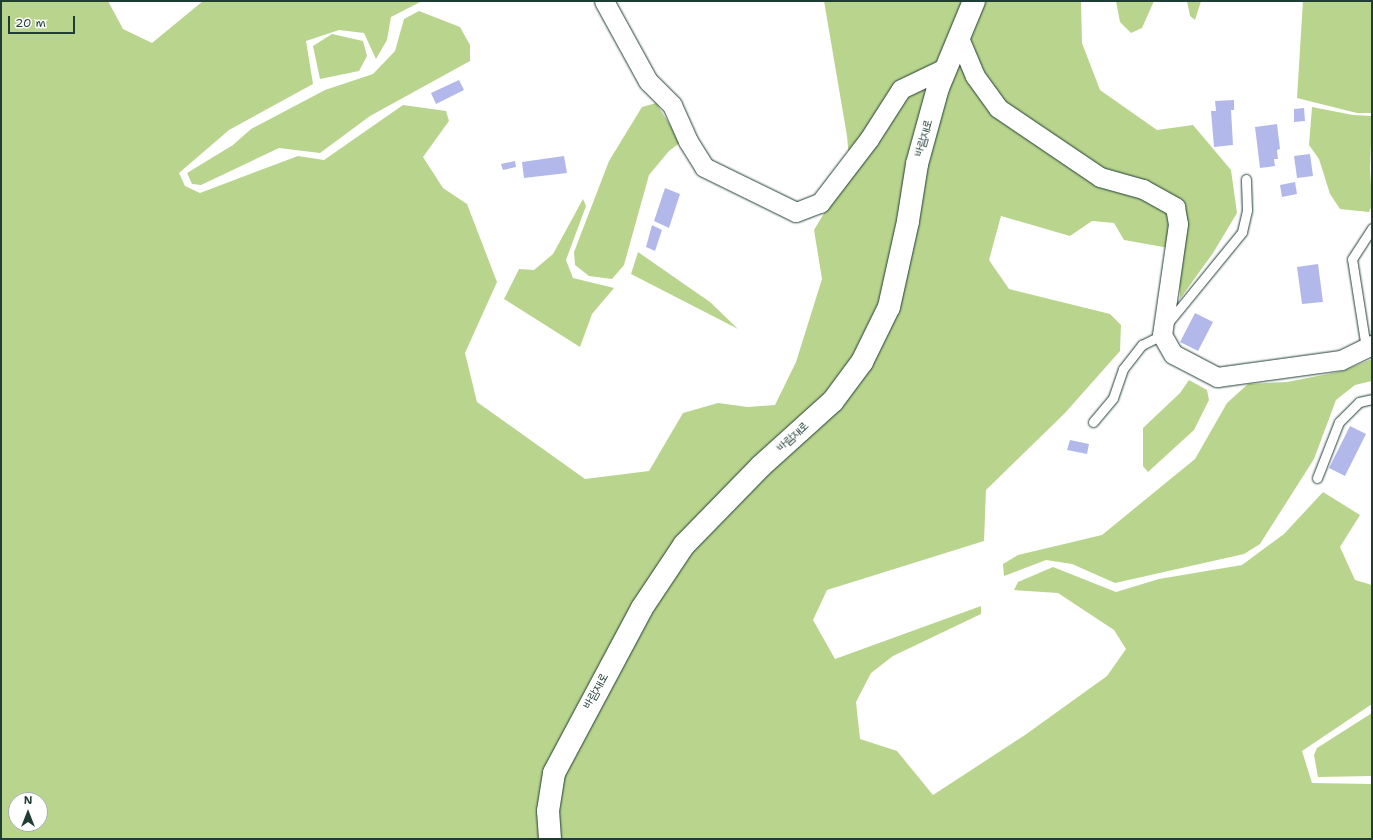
<!DOCTYPE html>
<html>
<head>
<meta charset="utf-8">
<style>
	body { margin:0 }
	#map { position:relative; width:1373px; height:840px; overflow:hidden; background:#fff; font-family:"Shantell Sans","Poor Story",sans-serif }
	div>[style] { position:absolute }
	.green>* { inset:0; background:#b9d58d }
	.building>* { inset:0; background:#b2b9ea }
	.roads { filter:drop-shadow(0 0 1px #1f3d34) drop-shadow(0 0 1px #1f3d34) }
	.lane>* { height:9px; margin:-4.5px; padding:0 4.5px; transform-origin:4.5px; border-radius:4.5px; background:#fff }
	.street>* { height:19px; margin:-9.5px; padding:0 9.5px; transform-origin:9.5px; border-radius:9.5px; background:#fff }
	.secondary>* { height:22px; margin:-11px; padding:0 11px; transform-origin:11px; border-radius:11px; background:#fff }
	span { translate:-50% -50%; white-space:nowrap; text-align:center; line-height:1.15; -webkit-text-stroke:4px #fff; paint-order:stroke }
	.street-label { font-size:12px; color:#1f3d34 }
	.frame { position:absolute; inset:0; border:2px solid #1f3d34; pointer-events:none }
	.north { position:absolute; left:8px; top:792px; width:40px; height:40px; box-sizing:border-box; background:#fff; border:1px solid #a5b1ae; border-radius:50%; rotate:0deg; font-size:11px; font-weight:700; line-height:16px; text-align:center; color:#1f3d34 }
	.north::after { content:''; display:block; margin:auto; width:14px; height:18px; background:#1f3d34; clip-path:polygon(50% 0,100% 100%,50% 72%,0 100%) }
	.scale { position:absolute; left:8px; top:16px; width:67px; height:18px; box-sizing:border-box; border:2px solid #1f3d34; border-top:0; padding-left:5px; font-size:12px; line-height:14px; white-space:nowrap; color:#1f3d34; -webkit-text-stroke:3px #fff; paint-order:stroke }
</style>
</head>
<body>
<div id="map">
	<div class="green">
		<i style="clip-path:polygon(evenodd,1px 1px,108px 1px,123px 29px,152px 43px,203px 1px,422px 1px,391px 17px,387px 40px,376px 59px,364px 33px,339px 30px,306px 41px,313px 84px,229px 130px,179px 173px,185px 186px,200px 193px,298px 156px,324px 160px,403px 105px,446px 111px,449px 121px,423px 157px,443px 188px,467px 204px,497px 282px,465px 353px,477px 402px,585px 479px,649px 471px,683px 413px,718px 403px,748px 407px,775px 405px,796px 362px,822px 279px,814px 230px,850px 170px,847px 136px,824px 1px,1081px 1px,1082px 43px,1100px 90px,1157px 130px,1193px 125px,1231px 170px,1237px 213px,1213px 253px,1180px 299px,1180px 250px,1124px 240px,1114px 223px,1092px 221px,1070px 236px,1001px 216px,989px 260px,1009px 289px,1110px 314px,1121px 325px,1120px 351px,1065px 413px,986px 490px,984px 541px,827px 590px,813px 620px,835px 659px,981px 606px,981px 614px,893px 656px,871px 673px,856px 702px,860px 739px,897px 751px,933px 795px,1025px 735px,1107px 676px,1126px 649px,1114px 630px,1058px 593px,1014px 590px,1018px 582px,1053px 567px,1116px 592px,1159px 579px,1242px 565px,1284px 534px,1323px 492px,1360px 515px,1340px 547px,1355px 580px,1372px 585px,1372px 704px,1302px 751px,1312px 783px,1372px 784px,1372px 839px,1px 839px,1px 1px,16px 800px,40px 800px,40px 824px,16px 824px,16px 800px)"></i>
		<i style="clip-path:polygon(1116px 1px,1154px 1px,1142px 28px,1131px 33px,1120px 22px)"></i>
		<i style="clip-path:polygon(1187px 1px,1201px 1px,1195px 20px,1190px 16px)"></i>
		<i style="clip-path:polygon(1303px 1px,1372px 1px,1372px 113px,1357px 113px,1297px 98px)"></i>
		<i style="clip-path:polygon(419px 11px,460px 27px,470px 45px,470px 61px,370px 116px,320px 153px,279px 148px,201px 185px,192px 184px,187px 173px,233px 145px,251px 129px,325px 90px,373px 74px,395px 51px,404px 19px)"></i>
		<i style="clip-path:polygon(332px 34px,363px 41px,367px 56px,359px 71px,320px 79px,313px 46px)"></i>
		<i style="clip-path:polygon(656px 103px,681px 142px,669px 151px,649px 175px,624px 265px,612px 279px,589px 276px,575px 265px,574px 252px,609px 161px,642px 107px)"></i>
		<i style="clip-path:polygon(1312px 107px,1353px 115px,1372px 116px,1370px 169px,1372px 205px,1369px 212px,1340px 209px,1330px 194px,1319px 159px,1309px 145px)"></i>
		<i style="clip-path:polygon(583px 199px,586px 206px,566px 260px,573px 278px,614px 288px,592px 314px,580px 347px,504px 299px,519px 269px,534px 270px,553px 254px)"></i>
		<i style="clip-path:polygon(638px 252px,710px 302px,738px 329px,631px 274px)"></i>
		<i style="clip-path:polygon(1372px 359px,1372px 381px,1355px 385px,1336px 400px,1314px 459px,1260px 544px,1244px 554px,1115px 583px,1072px 564px,1046px 560px,1004px 576px,1003px 564px,1018px 555px,1102px 535px,1195px 459px,1227px 403px,1248px 384px,1287px 382px,1343px 371px)"></i>
		<i style="clip-path:polygon(1189px 380px,1207px 390px,1209px 400px,1194px 430px,1148px 472px,1143px 466px,1143px 428px,1180px 393px)"></i>
		<i style="clip-path:polygon(1372px 713px,1372px 776px,1318px 777px,1314px 755px,1317px 748px)"></i>
	</div>
	<div class="building">
		<i style="clip-path:polygon(459px 80px,464px 90px,436px 104px,431px 93px)"></i>
		<i style="clip-path:polygon(1234px 100px,1234px 110px,1231px 110px,1233px 145px,1214px 147px,1211px 111px,1216px 111px,1215px 101px)"></i>
		<i style="clip-path:polygon(1304px 108px,1305px 121px,1294px 122px,1294px 109px)"></i>
		<i style="clip-path:polygon(1277px 124px,1280px 149px,1277px 150px,1278px 159px,1274px 159px,1275px 166px,1260px 168px,1255px 127px)"></i>
		<i style="clip-path:polygon(1310px 154px,1313px 176px,1297px 178px,1294px 156px)"></i>
		<i style="clip-path:polygon(564px 156px,567px 173px,524px 178px,522px 162px)"></i>
		<i style="clip-path:polygon(515px 161px,516px 167px,503px 170px,501px 164px)"></i>
		<i style="clip-path:polygon(1295px 182px,1297px 194px,1282px 197px,1280px 185px)"></i>
		<i style="clip-path:polygon(665px 188px,680px 194px,669px 228px,654px 221px)"></i>
		<i style="clip-path:polygon(652px 225px,662px 230px,655px 251px,646px 247px)"></i>
		<i style="clip-path:polygon(1318px 264px,1323px 302px,1302px 304px,1297px 267px)"></i>
		<i style="clip-path:polygon(1195px 313px,1213px 322px,1198px 351px,1180px 342px)"></i>
		<i style="clip-path:polygon(1350px 426px,1366px 434px,1345px 476px,1329px 468px)"></i>
		<i style="clip-path:polygon(1070px 440px,1089px 444px,1087px 454px,1067px 450px)"></i>
	</div>
	<div class="roads">
		<div class="lane">
			<i style="left:1366px;top:348px;width:90px;rotate:-98.9deg"></i>
			<i style="left:1352px;top:259px;width:37px;rotate:-57deg"></i>
			<i style="left:1093px;top:422px;width:31px;rotate:-50deg"></i>
			<i style="left:1113px;top:398px;width:31px;rotate:-71deg"></i>
			<i style="left:1123px;top:369px;width:31px;rotate:-52deg"></i>
			<i style="left:1142px;top:345px;width:22px;rotate:-27deg"></i>
			<i style="left:1162px;top:335px;width:12px;rotate:-66deg"></i>
			<i style="left:1167px;top:324px;width:119px;rotate:-50.8deg"></i>
			<i style="left:1242px;top:232px;width:23px;rotate:-77deg"></i>
			<i style="left:1247px;top:210px;width:31px;rotate:-92deg"></i>
			<i style="left:1317px;top:478px;width:60px;rotate:-68.6deg"></i>
			<i style="left:1339px;top:422px;width:28px;rotate:-45deg"></i>
			<i style="left:1359px;top:402px;width:13px;rotate:-13deg"></i>
		</div>
		<div class="street">
			<i style="left:604px;top:1px;width:91px;rotate:61.2deg"></i>
			<i style="left:648px;top:81px;width:34px;rotate:45deg"></i>
			<i style="left:672px;top:105px;width:39px;rotate:66deg"></i>
			<i style="left:688px;top:141px;width:31px;rotate:58deg"></i>
			<i style="left:704px;top:167px;width:102px;rotate:26.1deg"></i>
			<i style="left:796px;top:212px;width:26px;rotate:-21deg"></i>
			<i style="left:820px;top:203px;width:81px;rotate:-52.6deg"></i>
			<i style="left:869px;top:139px;width:59px;rotate:-57.4deg"></i>
			<i style="left:901px;top:89px;width:51px;rotate:-25.6deg"></i>
			<i style="left:959px;top:38px;width:41px;rotate:67.2deg"></i>
			<i style="left:975px;top:76px;width:39px;rotate:54deg"></i>
			<i style="left:998px;top:108px;width:123px;rotate:34.1deg"></i>
			<i style="left:1100px;top:177px;width:45px;rotate:15.6deg"></i>
			<i style="left:1143px;top:189px;width:37px;rotate:29deg"></i>
			<i style="left:1175px;top:207px;width:17px;rotate:80deg"></i>
			<i style="left:1178px;top:224px;width:112px;rotate:98.2deg"></i>
			<i style="left:1162px;top:335px;width:22px;rotate:60deg"></i>
			<i style="left:1173px;top:354px;width:50px;rotate:27.6deg"></i>
			<i style="left:1217px;top:377px;width:125px;rotate:-7.8deg"></i>
			<i style="left:1341px;top:360px;width:34px;rotate:-26deg"></i>
		</div>
		<div class="secondary">
			<i style="left:550px;top:839px;width:28px;rotate:-94deg"></i>
			<i style="left:548px;top:811px;width:38px;rotate:-81deg"></i>
			<i style="left:554px;top:773px;width:187px;rotate:-61.9deg"></i>
			<i style="left:642px;top:608px;width:76px;rotate:-56.3deg"></i>
			<i style="left:684px;top:545px;width:110px;rotate:-45.7deg"></i>
			<i style="left:761px;top:466px;width:97px;rotate:-42.1deg"></i>
			<i style="left:833px;top:401px;width:49px;rotate:-53.4deg"></i>
			<i style="left:862px;top:362px;width:61px;rotate:-63.9deg"></i>
			<i style="left:889px;top:307px;width:88px;rotate:-77.5deg"></i>
			<i style="left:908px;top:221px;width:58px;rotate:-81deg"></i>
			<i style="left:917px;top:164px;width:79px;rotate:-74.6deg"></i>
			<i style="left:938px;top:88px;width:94px;rotate:-67.5deg"></i>
		</div>
	</div>
	<div class="street-label">
		<span style="left:924px;top:138px;rotate:-74deg">바람재로</span>
		<span style="left:793px;top:437px;rotate:-42deg">바람재로</span>
		<span style="left:596px;top:691px;rotate:-61deg">바람재로</span>
	</div>
	<div class="frame"></div>
	<div class="north">N</div>
	<div class="scale">20 m</div>
</div>
</body>
</html>
